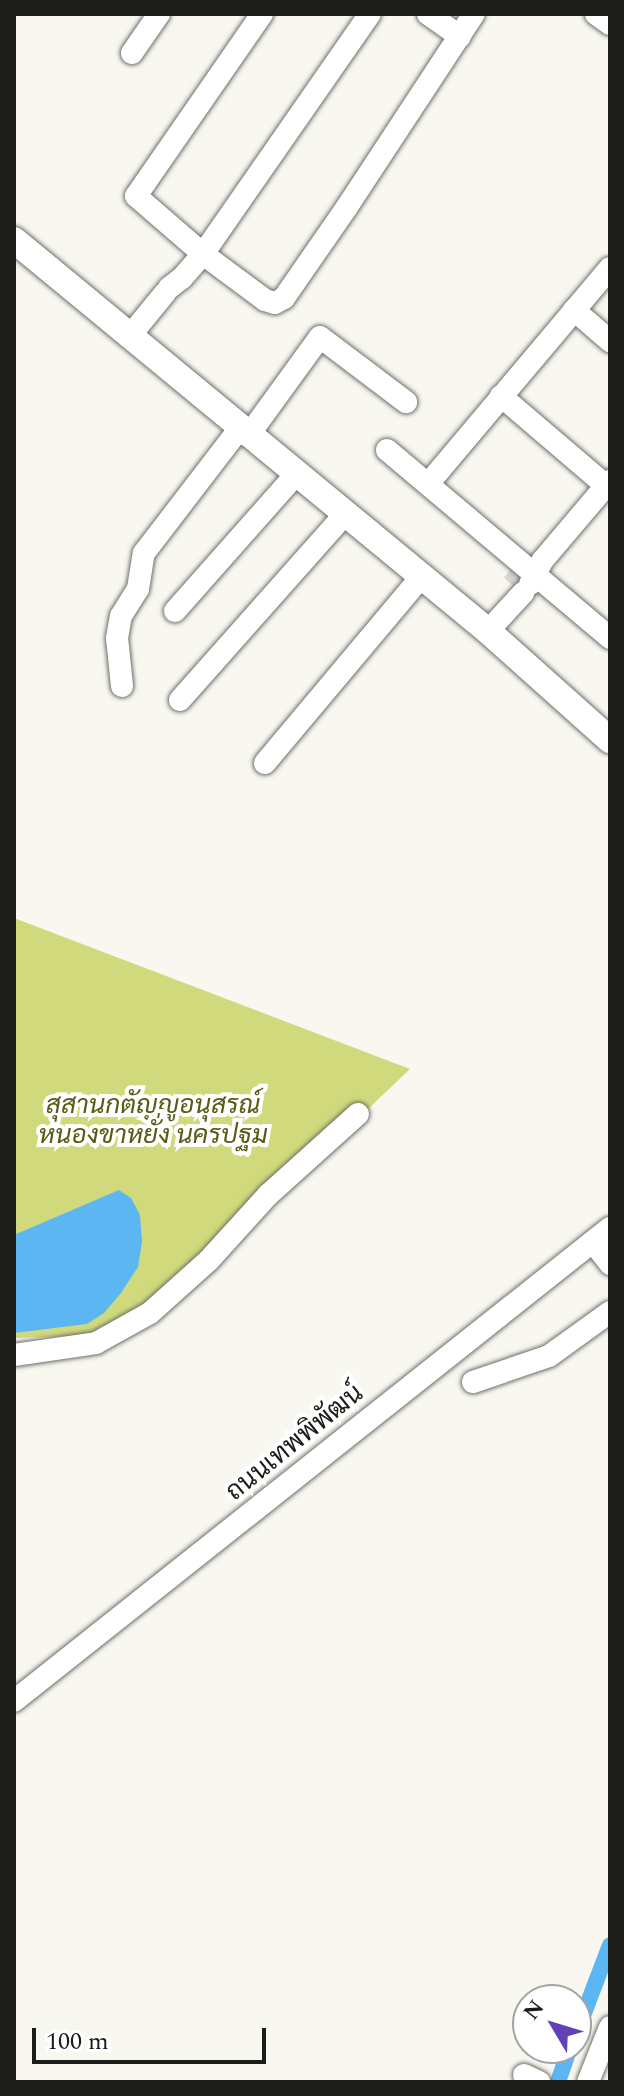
<!DOCTYPE html>
<html>
<head>
<meta charset="utf-8">
<style>
	body { margin:0 }
	#map { position:relative; width:624px; height:2096px; overflow:hidden; background:#f8f7f0; font-family:Spectral,Sarabun,serif }
	div>[style] { position:absolute }
	.green>* { inset:0; background:#d0da7c }
	.water>* { inset:0; background:#5bb6f2 }
	.canal>* { height:16px; margin:-8px; padding:0 8px; transform-origin:8px; border-radius:8px; background:#5bb6f2 }
	.minor-tunnel>* { height:22px; margin-top:-11px; transform-origin:0; background:repeating-linear-gradient(90deg,#d7d6d0 0 22px,transparent 0 33px) }
	.roads { filter:drop-shadow(0 0 2px #706f69) drop-shadow(0 0 2px #706f69) }
	.minor>* { height:22px; margin:-11px; padding:0 11px; transform-origin:11px; border-radius:11px; background:#fff }
	.major>* { height:26px; margin:-13px; padding:0 13px; transform-origin:13px; border-radius:13px; background:#fff }
	span { translate:-50% -50%; white-space:nowrap; text-align:center; line-height:1.15; -webkit-text-stroke:8px #fff; paint-order:stroke }
	.park-label { font-size:26px; color:#565c14; font-style:italic }
	.street-label { font-size:26px; color:#1c1c1a }
	.frame { position:absolute; inset:0; border:16px solid #1c1c1a; pointer-events:none }
	.north { position:absolute; left:512px; top:1984px; width:80px; height:80px; box-sizing:border-box; background:#fff; border:2px solid #a4a4a3; border-radius:50%; rotate:308deg; font-size:22px; font-weight:700; line-height:32px; text-align:center; color:#1c1c1a }
	.north::after { content:''; display:block; margin:auto; width:28px; height:36px; background:#6440b8; clip-path:polygon(50% 0,100% 100%,50% 72%,0 100%) }
	.scale { position:absolute; left:32px; top:2028px; width:234px; height:36px; box-sizing:border-box; border:4px solid #1c1c1a; border-top:0; padding-left:10px; font-size:24px; line-height:28px; white-space:nowrap; color:#1c1c1a; -webkit-text-stroke:6px #fff; paint-order:stroke }
</style>
</head>
<body>
<div id="map">
	<div class="green">
		<i style="clip-path:polygon(14px 918px,410px 1069px,202px 1267px,99px 1335px,14px 1338px)"></i>
	</div>
	<div class="water">
		<i style="clip-path:polygon(119px 1190px,131px 1198px,140px 1215px,142px 1242px,138px 1267px,121px 1293px,104px 1313px,87px 1324px,14px 1333px,14px 1235px)"></i>
	</div>
	<div class="canal">
		<i style="left:576px;top:2034px;width:95px;rotate:-69.1deg"></i>
		<i style="left:558px;top:2082px;width:36px;rotate:-71deg"></i>
	</div>
	<div class="minor-tunnel">
		<i style="left:512px;top:585px;width:11px;rotate:-49deg"></i>
	</div>
	<div class="roads">
		<div class="minor">
			<i style="left:262px;top:14px;width:221px;rotate:124.7deg"></i>
			<i style="left:136px;top:196px;width:89px;rotate:40.9deg"></i>
			<i style="left:203px;top:254px;width:77px;rotate:36.6deg"></i>
			<i style="left:265px;top:300px;width:10px;rotate:17deg"></i>
			<i style="left:275px;top:303px;width:10px;rotate:-29deg"></i>
			<i style="left:284px;top:298px;width:111px;rotate:-55.3deg"></i>
			<i style="left:347px;top:207px;width:231px;rotate:-56.7deg"></i>
			<i style="left:428px;top:14px;width:39px;rotate:35deg"></i>
			<i style="left:596px;top:14px;width:17px;rotate:36deg"></i>
			<i style="left:132px;top:53px;width:47px;rotate:-55.3deg"></i>
			<i style="left:169px;top:288px;width:16px;rotate:-38deg"></i>
			<i style="left:182px;top:278px;width:32px;rotate:-49deg"></i>
			<i style="left:203px;top:254px;width:292px;rotate:-55.2deg"></i>
			<i style="left:574px;top:310px;width:48px;rotate:40.7deg"></i>
			<i style="left:129px;top:337px;width:57px;rotate:-50.7deg"></i>
			<i style="left:501px;top:396px;width:143px;rotate:40.5deg"></i>
			<i style="left:248px;top:436px;width:122px;rotate:-54deg"></i>
			<i style="left:320px;top:337px;width:108px;rotate:37.1deg"></i>
			<i style="left:387px;top:450px;width:292px;rotate:40.1deg"></i>
			<i style="left:428px;top:484px;width:282px;rotate:-49.9deg"></i>
			<i style="left:530px;top:584px;width:27px;rotate:-62deg"></i>
			<i style="left:543px;top:560px;width:104px;rotate:-49.7deg"></i>
			<i style="left:175px;top:611px;width:183px;rotate:-48.5deg"></i>
			<i style="left:488px;top:631px;width:52px;rotate:-47.4deg"></i>
			<i style="left:122px;top:686px;width:48px;rotate:-95.9deg"></i>
			<i style="left:117px;top:638px;width:22px;rotate:-80deg"></i>
			<i style="left:121px;top:616px;width:32px;rotate:-58deg"></i>
			<i style="left:138px;top:589px;width:36px;rotate:-81deg"></i>
			<i style="left:144px;top:553px;width:158px;rotate:-52.5deg"></i>
			<i style="left:180px;top:700px;width:247px;rotate:-48.4deg"></i>
			<i style="left:265px;top:763px;width:243px;rotate:-50deg"></i>
			<i style="left:593px;top:1242px;width:28px;rotate:52deg"></i>
			<i style="left:14px;top:1355px;width:83px;rotate:-8.3deg"></i>
			<i style="left:96px;top:1343px;width:62px;rotate:-29.1deg"></i>
			<i style="left:150px;top:1313px;width:79px;rotate:-41.9deg"></i>
			<i style="left:209px;top:1260px;width:88px;rotate:-47.8deg"></i>
			<i style="left:268px;top:1195px;width:121px;rotate:-42deg"></i>
			<i style="left:473px;top:1382px;width:80px;rotate:-18.9deg"></i>
			<i style="left:549px;top:1356px;width:75px;rotate:-35.8deg"></i>
			<i style="left:14px;top:1701px;width:761px;rotate:-38.44deg"></i>
			<i style="left:524px;top:2075px;width:17px;rotate:25deg"></i>
			<i style="left:588px;top:2082px;width:59px;rotate:-68.2deg"></i>
		</div>
		<div class="major">
			<i style="left:14px;top:240px;width:614px;rotate:39.52deg"></i>
			<i style="left:488px;top:631px;width:164px;rotate:41.8deg"></i>
		</div>
	</div>
	<div class="park-label">
		<span style="left:153px;top:1121px">สุสานกตัญญูอนุสรณ์<br>หนองขาหยั่ง นครปฐม</span>
	</div>
	<div class="street-label">
		<span style="left:295px;top:1443px;rotate:-39deg">ถนนเทพพิพัฒน์</span>
	</div>
	<div class="frame"></div>
	<div class="north">N</div>
	<div class="scale">100 m</div>
</div>
</body>
</html>
